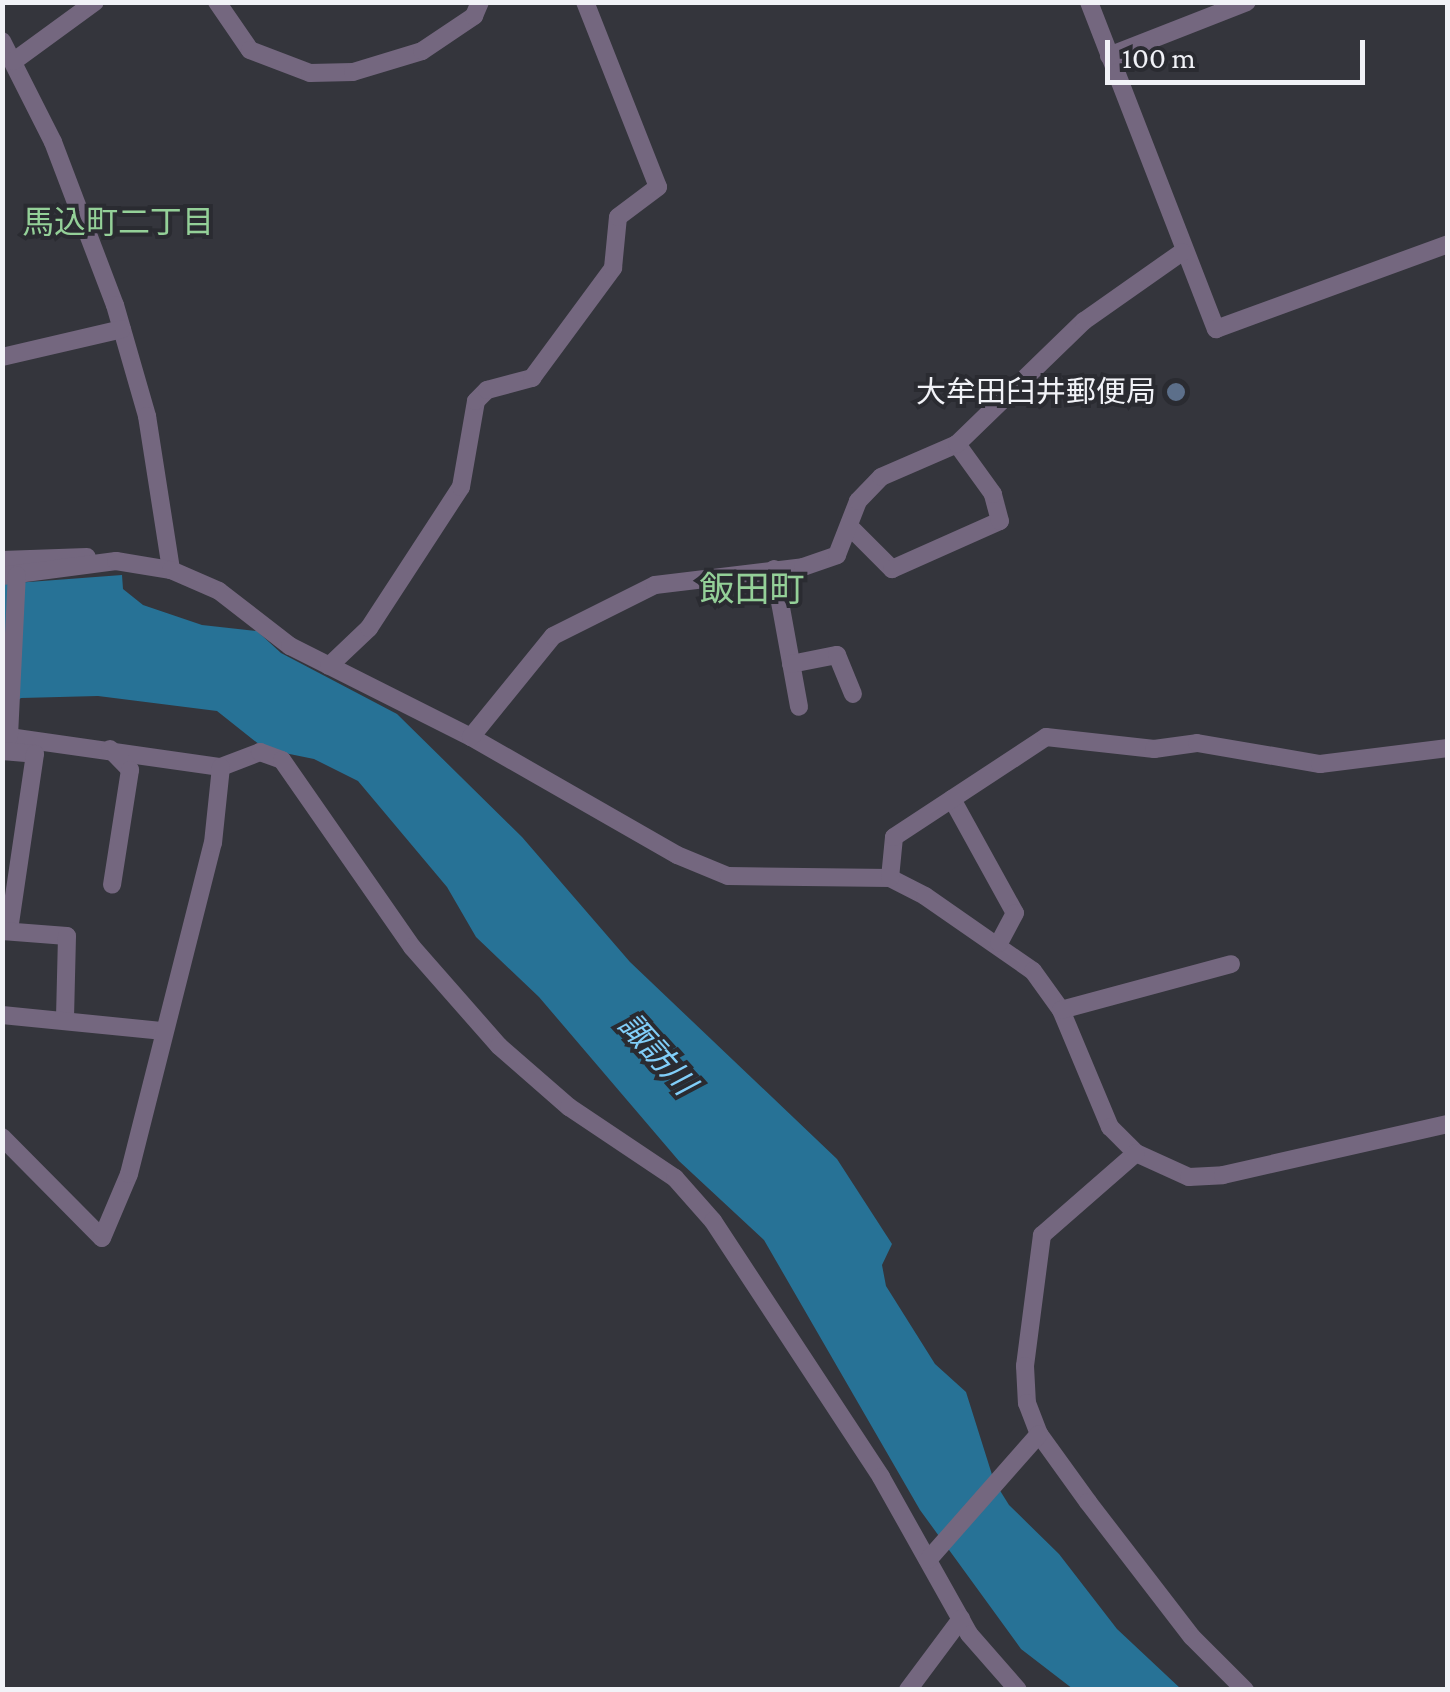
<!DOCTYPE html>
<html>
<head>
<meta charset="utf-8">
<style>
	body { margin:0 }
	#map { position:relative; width:1450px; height:1692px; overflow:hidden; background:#34353c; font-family:"Crimson Pro","Noto Sans JP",serif }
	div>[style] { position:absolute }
	.water>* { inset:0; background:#277296 }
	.street>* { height:18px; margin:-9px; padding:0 9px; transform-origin:9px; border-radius:9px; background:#74677f }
	.dots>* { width:28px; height:28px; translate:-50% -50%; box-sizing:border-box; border:5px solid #2a2b31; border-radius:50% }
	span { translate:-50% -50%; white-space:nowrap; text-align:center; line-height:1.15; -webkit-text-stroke:8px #2a2b31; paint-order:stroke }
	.poi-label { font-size:30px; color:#f1f2f7 }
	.right { translate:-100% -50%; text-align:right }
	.neighbourhood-label { font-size:32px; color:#94d098 }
	.water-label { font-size:32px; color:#81cef9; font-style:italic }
	.quarter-label { font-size:35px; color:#94d098 }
	.frame { position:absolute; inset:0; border:5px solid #f1f2f7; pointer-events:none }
	.scale { position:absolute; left:1105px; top:40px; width:260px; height:45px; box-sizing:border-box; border:5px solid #f1f2f7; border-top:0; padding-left:12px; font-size:30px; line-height:35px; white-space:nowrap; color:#f1f2f7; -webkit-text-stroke:8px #2a2b31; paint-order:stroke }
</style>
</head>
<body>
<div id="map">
	<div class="water">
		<i style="clip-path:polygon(122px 575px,123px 589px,143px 605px,202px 625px,257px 631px,281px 653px,397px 714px,522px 837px,630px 962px,837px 1159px,892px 1244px,882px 1265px,886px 1286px,935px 1364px,966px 1392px,994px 1481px,1009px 1505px,1059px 1554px,1117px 1629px,1181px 1689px,1073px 1689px,1021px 1649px,920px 1510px,764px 1240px,679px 1161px,539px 997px,476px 937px,447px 887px,358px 781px,314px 759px,265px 749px,217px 711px,98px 696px,21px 698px,3px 711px,2px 584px)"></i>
	</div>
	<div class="street">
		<i style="left:217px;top:2px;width:58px;rotate:55.5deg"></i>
		<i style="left:250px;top:50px;width:64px;rotate:21deg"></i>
		<i style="left:310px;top:73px;width:43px;rotate:-1.3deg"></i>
		<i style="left:353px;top:72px;width:72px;rotate:-16.9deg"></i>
		<i style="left:422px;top:51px;width:63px;rotate:-33.9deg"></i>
		<i style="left:474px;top:16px;width:15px;rotate:-67deg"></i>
		<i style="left:1089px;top:2px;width:351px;rotate:68.8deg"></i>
		<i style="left:1216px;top:329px;width:247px;rotate:-20.1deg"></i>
		<i style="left:2px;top:41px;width:113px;rotate:63.2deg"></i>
		<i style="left:53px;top:142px;width:174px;rotate:69.2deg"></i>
		<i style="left:115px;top:305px;width:116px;rotate:73.9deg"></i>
		<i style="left:147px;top:416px;width:156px;rotate:81.1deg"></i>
		<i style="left:1109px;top:56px;width:148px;rotate:-21.4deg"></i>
		<i style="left:14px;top:61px;width:100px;rotate:-36.1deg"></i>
		<i style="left:2px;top:357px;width:123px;rotate:-13.1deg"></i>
		<i style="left:849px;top:526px;width:61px;rotate:45deg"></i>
		<i style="left:892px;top:569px;width:118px;rotate:-24deg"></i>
		<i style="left:1000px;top:521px;width:28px;rotate:-105deg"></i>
		<i style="left:993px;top:494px;width:62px;rotate:-125.8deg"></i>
		<i style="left:2px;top:560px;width:85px;rotate:-2deg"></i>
		<i style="left:774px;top:569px;width:140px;rotate:79.7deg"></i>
		<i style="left:2px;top:576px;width:115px;rotate:-7.5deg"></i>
		<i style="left:116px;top:561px;width:56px;rotate:9.3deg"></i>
		<i style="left:171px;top:570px;width:52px;rotate:23.6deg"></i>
		<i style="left:219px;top:591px;width:90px;rotate:37.8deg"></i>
		<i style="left:290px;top:646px;width:203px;rotate:26.7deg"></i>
		<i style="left:471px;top:737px;width:237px;rotate:29.8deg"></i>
		<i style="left:677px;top:855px;width:55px;rotate:22.4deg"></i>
		<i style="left:728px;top:876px;width:162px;rotate:0.7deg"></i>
		<i style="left:890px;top:878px;width:39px;rotate:27deg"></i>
		<i style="left:925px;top:896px;width:131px;rotate:34.8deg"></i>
		<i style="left:1033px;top:971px;width:48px;rotate:54.3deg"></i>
		<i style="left:1061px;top:1010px;width:127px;rotate:67.3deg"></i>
		<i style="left:1110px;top:1127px;width:37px;rotate:45deg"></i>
		<i style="left:1136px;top:1153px;width:58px;rotate:24.4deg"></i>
		<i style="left:1189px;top:1177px;width:34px;rotate:-3deg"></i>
		<i style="left:1223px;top:1175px;width:231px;rotate:-12.8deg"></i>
		<i style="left:791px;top:664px;width:47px;rotate:-11.1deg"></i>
		<i style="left:837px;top:655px;width:42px;rotate:67.7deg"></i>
		<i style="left:329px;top:666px;width:55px;rotate:-43.5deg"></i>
		<i style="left:369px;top:628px;width:168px;rotate:-56.9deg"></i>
		<i style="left:461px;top:487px;width:87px;rotate:-80.1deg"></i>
		<i style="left:476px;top:401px;width:16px;rotate:-45deg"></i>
		<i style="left:487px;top:390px;width:47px;rotate:-14.9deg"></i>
		<i style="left:532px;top:378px;width:137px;rotate:-53.6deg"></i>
		<i style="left:613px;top:268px;width:51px;rotate:-84.4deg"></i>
		<i style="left:618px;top:217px;width:50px;rotate:-36.9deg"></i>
		<i style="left:658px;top:187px;width:199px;rotate:-111.5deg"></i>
		<i style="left:2px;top:736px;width:221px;rotate:8.1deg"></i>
		<i style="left:221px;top:767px;width:42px;rotate:-21deg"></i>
		<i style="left:260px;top:752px;width:23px;rotate:20deg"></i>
		<i style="left:282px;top:760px;width:228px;rotate:55.2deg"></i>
		<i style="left:412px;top:947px;width:132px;rotate:48.7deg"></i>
		<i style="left:499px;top:1046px;width:93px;rotate:41.1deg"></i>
		<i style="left:569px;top:1107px;width:128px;rotate:33.8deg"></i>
		<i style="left:675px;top:1178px;width:57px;rotate:48.5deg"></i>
		<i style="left:713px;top:1221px;width:306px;rotate:56.7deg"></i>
		<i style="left:881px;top:1477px;width:180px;rotate:60.7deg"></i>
		<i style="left:969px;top:1634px;width:74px;rotate:48.8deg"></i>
		<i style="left:9px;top:736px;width:161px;rotate:-87.2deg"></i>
		<i style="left:471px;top:737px;width:130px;rotate:-50.9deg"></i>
		<i style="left:553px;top:636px;width:114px;rotate:-26.6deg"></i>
		<i style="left:655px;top:585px;width:149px;rotate:-6.9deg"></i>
		<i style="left:803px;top:567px;width:36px;rotate:-19deg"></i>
		<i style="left:837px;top:555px;width:58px;rotate:-68.7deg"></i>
		<i style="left:858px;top:501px;width:33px;rotate:-46deg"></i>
		<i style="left:881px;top:477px;width:83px;rotate:-23.5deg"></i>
		<i style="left:957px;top:444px;width:177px;rotate:-44.1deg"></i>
		<i style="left:1084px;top:321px;width:120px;rotate:-35.1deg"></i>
		<i style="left:110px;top:749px;width:29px;rotate:46deg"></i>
		<i style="left:130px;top:770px;width:116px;rotate:98.9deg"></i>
		<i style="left:2px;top:751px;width:33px;rotate:5deg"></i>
		<i style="left:35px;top:754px;width:179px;rotate:98.4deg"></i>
		<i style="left:952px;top:799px;width:130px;rotate:61.1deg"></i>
		<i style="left:1015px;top:913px;width:34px;rotate:118deg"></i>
		<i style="left:890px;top:878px;width:41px;rotate:-84.4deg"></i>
		<i style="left:894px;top:837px;width:182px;rotate:-33.3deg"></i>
		<i style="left:1046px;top:737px;width:109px;rotate:6.3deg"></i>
		<i style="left:1154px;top:749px;width:43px;rotate:-7.9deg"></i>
		<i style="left:1197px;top:743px;width:125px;rotate:9.7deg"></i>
		<i style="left:1320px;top:764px;width:129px;rotate:-7.1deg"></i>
		<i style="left:2px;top:931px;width:65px;rotate:4.4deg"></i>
		<i style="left:67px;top:936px;width:84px;rotate:91.4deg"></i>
		<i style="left:1061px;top:1010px;width:176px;rotate:-15.1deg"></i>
		<i style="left:2px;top:1015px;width:160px;rotate:5.7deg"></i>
		<i style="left:2px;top:1137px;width:142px;rotate:45.3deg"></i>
		<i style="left:102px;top:1238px;width:69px;rotate:-67.1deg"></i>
		<i style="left:129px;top:1174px;width:341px;rotate:-75.8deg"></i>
		<i style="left:213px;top:843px;width:76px;rotate:-84deg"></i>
		<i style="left:1136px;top:1153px;width:125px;rotate:138.9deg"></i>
		<i style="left:1042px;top:1235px;width:132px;rotate:97.4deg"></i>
		<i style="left:1025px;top:1366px;width:37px;rotate:87deg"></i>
		<i style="left:1027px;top:1403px;width:33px;rotate:69deg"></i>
		<i style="left:1039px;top:1434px;width:84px;rotate:54.2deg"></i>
		<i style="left:1088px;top:1502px;width:170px;rotate:52.4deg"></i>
		<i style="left:1192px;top:1637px;width:75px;rotate:45deg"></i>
		<i style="left:928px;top:1560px;width:168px;rotate:-48.6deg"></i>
		<i style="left:908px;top:1690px;width:89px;rotate:-53.3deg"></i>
	</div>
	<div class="dots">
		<i style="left:1176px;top:392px;background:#5c6f8a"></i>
	</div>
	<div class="poi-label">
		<span class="right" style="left:1156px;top:392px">大牟田臼井郵便局</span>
	</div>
	<div class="neighbourhood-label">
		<span style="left:118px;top:222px">馬込町二丁目</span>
	</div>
	<div class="water-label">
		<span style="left:657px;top:1054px;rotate:48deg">諏訪川</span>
	</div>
	<div class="quarter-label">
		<span style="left:752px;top:590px">飯田町</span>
	</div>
	<div class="frame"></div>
	<div class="scale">100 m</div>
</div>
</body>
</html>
